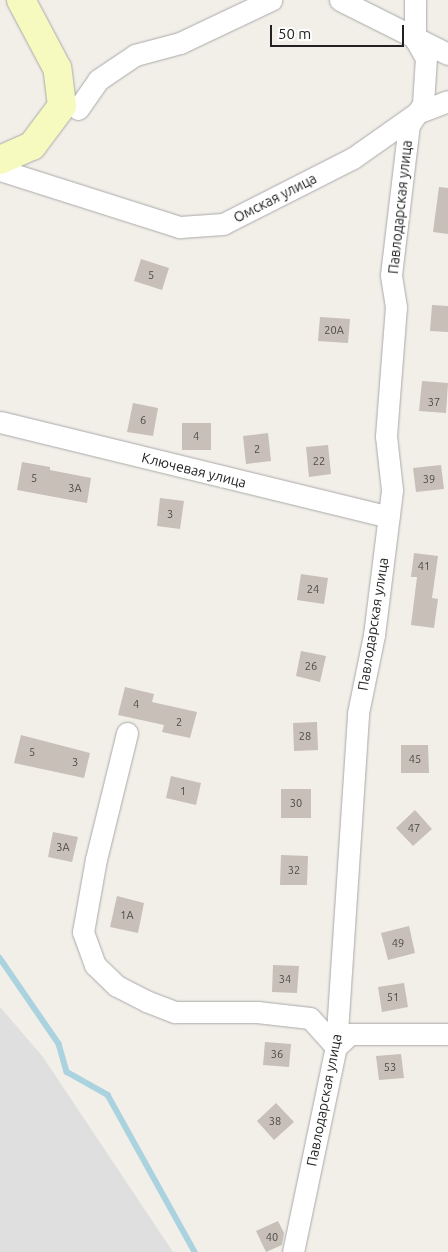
<!DOCTYPE html>
<html>
<head>
<meta charset="utf-8">
<style>
	body { margin:0 }
	#map { position:relative; width:448px; height:1252px; overflow:hidden; background:#f2efe9; font-family:Ubuntu,sans-serif }
	div>[style] { position:absolute }
	.residential>* { inset:0; background:#e0dfdf }
	.stream>* { height:5.5px; margin:-2.75px; padding:0 2.75px; transform-origin:2.75px; border-radius:2.75px; background:#aad3df }
	.building>* { inset:0; background:#c7bfb8 }
	.roads { filter:drop-shadow(0 0 1px #a9a9a9) drop-shadow(0 0 1px #a9a9a9) }
	.street>* { height:21px; margin:-10.5px; padding:0 10.5px; transform-origin:10.5px; border-radius:10.5px; background:#fff }
	.secondary>* { height:28px; margin:-14px; padding:0 14px; transform-origin:14px; border-radius:14px; background:#f7fabf }
	span { translate:-50% -50%; white-space:nowrap; text-align:center; line-height:1.15; -webkit-text-stroke:4.5px #fff; paint-order:stroke }
	.number-label { font-size:11px; color:#4b4948 }
	.number-label span { -webkit-text-stroke-width:0 }
	.street-label { font-size:14px; color:#222 }
	.scale { position:absolute; left:270px; top:25px; width:134px; height:22px; box-sizing:border-box; border:2px solid #222; border-top:0; padding-left:6px; font-size:15px; line-height:18px; white-space:nowrap; color:#222; -webkit-text-stroke:4px #fff; paint-order:stroke }
</style>
</head>
<body>
<div id="map">
	<div class="residential">
		<i style="clip-path:polygon(0 1007px,43px 1057px,173px 1252px,0 1252px)"></i>
	</div>
	<div class="stream">
		<i style="left:0;top:958px;width:104px;rotate:55.5deg"></i>
		<i style="left:59px;top:1044px;width:29px;rotate:74deg"></i>
		<i style="left:67px;top:1072px;width:47px;rotate:29.3deg"></i>
		<i style="left:108px;top:1095px;width:179px;rotate:61deg"></i>
	</div>
	<div class="building">
		<i style="clip-path:polygon(439px 187px,448px 188px,448px 234px,433px 232px)"></i>
		<i style="clip-path:polygon(141px 259px,169px 268px,162px 290px,134px 281px)"></i>
		<i style="clip-path:polygon(432px 305px,448px 306px,448px 332px,430px 331px)"></i>
		<i style="clip-path:polygon(320px 317px,350px 319px,348px 343px,318px 341px)"></i>
		<i style="clip-path:polygon(422px 381px,448px 383px,446px 413px,419px 411px)"></i>
		<i style="clip-path:polygon(133px 403px,158px 408px,153px 436px,127px 432px)"></i>
		<i style="clip-path:polygon(182px 423px,211px 423px,211px 450px,182px 450px)"></i>
		<i style="clip-path:polygon(268px 433px,271px 461px,246px 464px,243px 436px)"></i>
		<i style="clip-path:polygon(328px 445px,331px 474px,309px 477px,306px 447px)"></i>
		<i style="clip-path:polygon(22px 462px,50px 467px,50px 470px,91px 478px,87px 503px,17px 490px)"></i>
		<i style="clip-path:polygon(441px 465px,444px 489px,416px 492px,413px 468px)"></i>
		<i style="clip-path:polygon(160px 498px,184px 501px,180px 529px,157px 526px)"></i>
		<i style="clip-path:polygon(414px 553px,438px 556px,432px 598px,438px 599px,434px 628px,411px 625px,417px 577px,411px 577px)"></i>
		<i style="clip-path:polygon(301px 574px,328px 578px,324px 604px,297px 600px)"></i>
		<i style="clip-path:polygon(301px 651px,326px 656px,320px 682px,296px 676px)"></i>
		<i style="clip-path:polygon(125px 687px,154px 694px,152px 702px,197px 712px,190px 738px,162px 732px,164px 725px,118px 715px)"></i>
		<i style="clip-path:polygon(317px 722px,318px 750px,294px 751px,293px 723px)"></i>
		<i style="clip-path:polygon(21px 735px,90px 753px,84px 778px,14px 763px)"></i>
		<i style="clip-path:polygon(401px 745px,428px 745px,429px 773px,401px 773px)"></i>
		<i style="clip-path:polygon(171px 776px,201px 783px,196px 805px,166px 798px)"></i>
		<i style="clip-path:polygon(281px 789px,311px 789px,311px 818px,281px 818px)"></i>
		<i style="clip-path:polygon(415px 810px,432px 829px,413px 846px,396px 828px)"></i>
		<i style="clip-path:polygon(53px 832px,78px 837px,72px 862px,48px 857px)"></i>
		<i style="clip-path:polygon(281px 855px,308px 856px,307px 885px,280px 885px)"></i>
		<i style="clip-path:polygon(117px 896px,144px 903px,138px 933px,110px 927px)"></i>
		<i style="clip-path:polygon(409px 926px,415px 953px,388px 960px,381px 933px)"></i>
		<i style="clip-path:polygon(273px 965px,299px 966px,297px 993px,272px 992px)"></i>
		<i style="clip-path:polygon(404px 983px,408px 1007px,382px 1012px,378px 987px)"></i>
		<i style="clip-path:polygon(265px 1042px,291px 1044px,289px 1067px,263px 1065px)"></i>
		<i style="clip-path:polygon(401px 1054px,404px 1078px,379px 1080px,376px 1056px)"></i>
		<i style="clip-path:polygon(276px 1103px,294px 1122px,274px 1140px,257px 1121px)"></i>
		<i style="clip-path:polygon(278px 1221px,284px 1233px,282px 1245px,266px 1252px,256px 1231px)"></i>
	</div>
	<div class="roads">
		<div class="street">
			<i style="left:340px;top:0;width:121px;rotate:26.6deg"></i>
			<i style="left:78px;top:109px;width:35px;rotate:-55deg"></i>
			<i style="left:98px;top:80px;width:45px;rotate:-34deg"></i>
			<i style="left:135px;top:55px;width:47px;rotate:-14.9deg"></i>
			<i style="left:180px;top:43px;width:101px;rotate:-25.3deg"></i>
			<i style="left:0;top:170px;width:189px;rotate:17.6deg"></i>
			<i style="left:180px;top:227px;width:43px;rotate:-4deg"></i>
			<i style="left:223px;top:224px;width:146px;rotate:-26.9deg"></i>
			<i style="left:353px;top:158px;width:78px;rotate:-35.1deg"></i>
			<i style="left:417px;top:113px;width:33px;rotate:-21deg"></i>
			<i style="left:0;top:422px;width:400px;rotate:13.7deg"></i>
			<i style="left:127px;top:733px;width:130px;rotate:103.8deg"></i>
			<i style="left:96px;top:859px;width:74px;rotate:100.1deg"></i>
			<i style="left:83px;top:932px;width:35px;rotate:70deg"></i>
			<i style="left:95px;top:965px;width:30px;rotate:44deg"></i>
			<i style="left:117px;top:986px;width:33px;rotate:27deg"></i>
			<i style="left:146px;top:1001px;width:31px;rotate:21deg"></i>
			<i style="left:175px;top:1012px;width:82px"></i>
			<i style="left:257px;top:1012px;width:53px;rotate:6.5deg"></i>
			<i style="left:310px;top:1018px;width:39px;rotate:48deg"></i>
			<i style="left:336px;top:1047px;width:19px;rotate:-43deg"></i>
			<i style="left:350px;top:1034px;width:98px"></i>
			<i style="left:293px;top:1252px;width:209px;rotate:-78.2deg"></i>
			<i style="left:336px;top:1047px;width:335px;rotate:-86.2deg"></i>
			<i style="left:358px;top:713px;width:80px;rotate:-78.4deg"></i>
			<i style="left:374px;top:635px;width:146px;rotate:-82.9deg"></i>
			<i style="left:392px;top:490px;width:54px;rotate:-96.3deg"></i>
			<i style="left:386px;top:436px;width:129px;rotate:-85.6deg"></i>
			<i style="left:396px;top:307px;width:32px;rotate:-99deg"></i>
			<i style="left:391px;top:275px;width:151px;rotate:-83.2deg"></i>
			<i style="left:409px;top:125px;width:25px;rotate:-56deg"></i>
			<i style="left:423px;top:104px;width:46px;rotate:-86.3deg"></i>
			<i style="left:426px;top:58px;width:22px;rotate:-120deg"></i>
			<i style="left:415px;top:39px;width:39px;rotate:-90deg"></i>
		</div>
		<div class="secondary">
			<i style="left:0;top:160px;width:35px;rotate:-24deg"></i>
			<i style="left:32px;top:146px;width:50px;rotate:-53.1deg"></i>
			<i style="left:62px;top:106px;width:38px;rotate:-97deg"></i>
			<i style="left:57px;top:68px;width:77px;rotate:-117.9deg"></i>
		</div>
	</div>
	<div class="number-label">
		<span style="left:151px;top:275px">5</span>
		<span style="left:334px;top:330px">20А</span>
		<span style="left:434px;top:402px">37</span>
		<span style="left:143px;top:420px">6</span>
		<span style="left:196px;top:436px">4</span>
		<span style="left:257px;top:449px">2</span>
		<span style="left:319px;top:461px">22</span>
		<span style="left:34px;top:478px">5</span>
		<span style="left:429px;top:479px">39</span>
		<span style="left:75px;top:488px">3А</span>
		<span style="left:170px;top:514px">3</span>
		<span style="left:424px;top:566px">41</span>
		<span style="left:313px;top:589px">24</span>
		<span style="left:311px;top:666px">26</span>
		<span style="left:136px;top:704px">4</span>
		<span style="left:179px;top:722px">2</span>
		<span style="left:305px;top:736px">28</span>
		<span style="left:32px;top:752px">5</span>
		<span style="left:415px;top:759px">45</span>
		<span style="left:75px;top:762px">3</span>
		<span style="left:183px;top:791px">1</span>
		<span style="left:296px;top:803px">30</span>
		<span style="left:414px;top:828px">47</span>
		<span style="left:63px;top:847px">3А</span>
		<span style="left:294px;top:870px">32</span>
		<span style="left:127px;top:915px">1А</span>
		<span style="left:398px;top:943px">49</span>
		<span style="left:285px;top:979px">34</span>
		<span style="left:393px;top:997px">51</span>
		<span style="left:277px;top:1054px">36</span>
		<span style="left:390px;top:1067px">53</span>
		<span style="left:275px;top:1121px">38</span>
		<span style="left:272px;top:1237px">40</span>
	</div>
	<div class="street-label">
		<span style="left:275px;top:198px;rotate:-27deg">Омская улица</span>
		<span style="left:400px;top:207px;rotate:-84deg">Павлодарская улица</span>
		<span style="left:194px;top:470px;rotate:14deg">Ключевая улица</span>
		<span style="left:373px;top:624px;rotate:-81deg">Павлодарская улица</span>
		<span style="left:324px;top:1100px;rotate:-79deg">Павлодарская улица</span>
	</div>
	<div class="scale">50 m</div>
</div>
</body>
</html>
